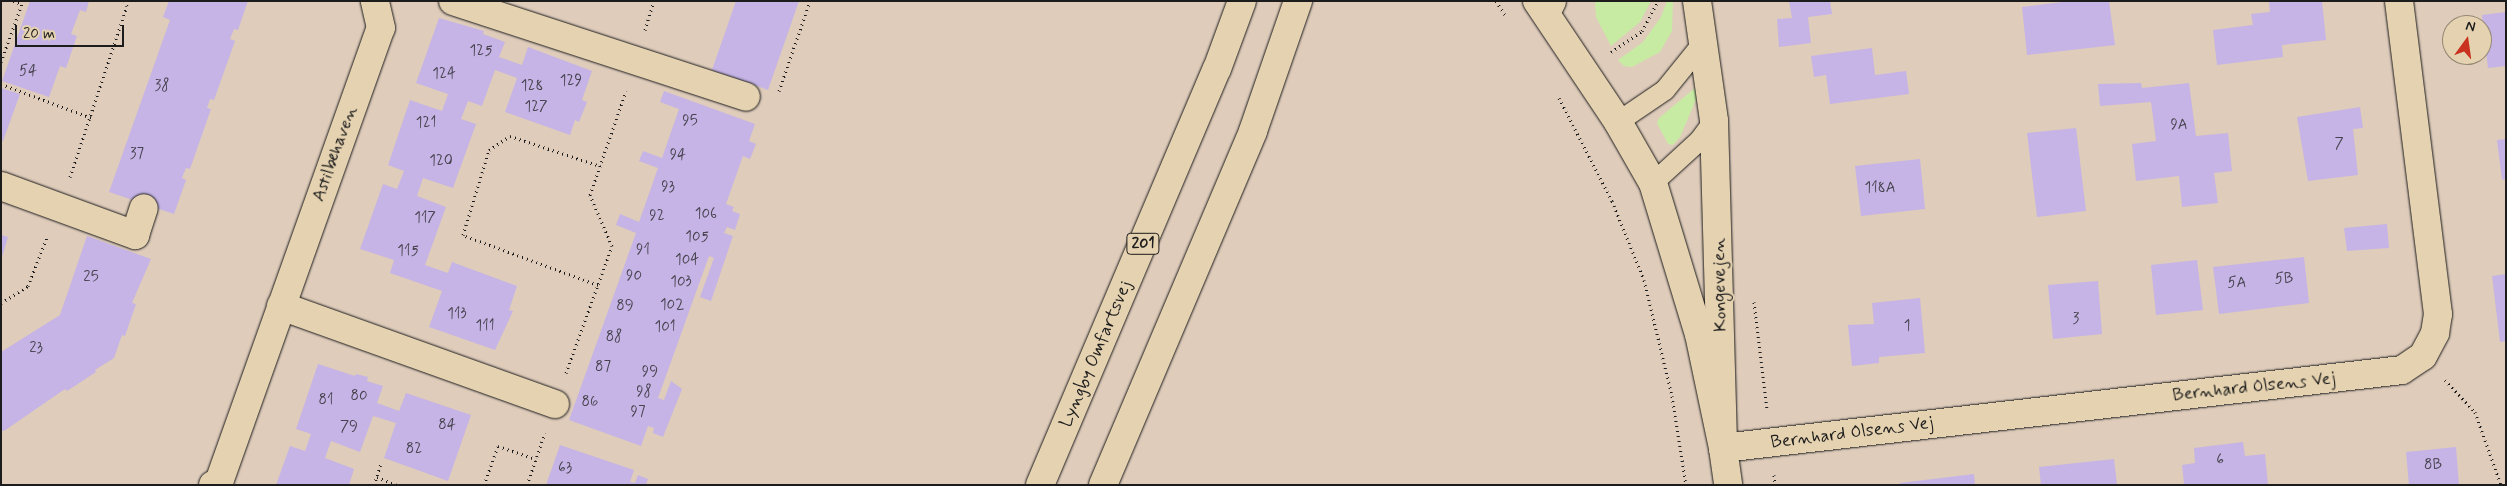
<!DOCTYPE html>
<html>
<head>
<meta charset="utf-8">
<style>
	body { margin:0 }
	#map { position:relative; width:2507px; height:486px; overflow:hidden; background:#dfccbb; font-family:Mynerve,sans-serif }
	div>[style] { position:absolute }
	.green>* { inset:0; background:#c8eba4 }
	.building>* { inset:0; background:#c5b4e5 }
	.path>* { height:3px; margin-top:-1.5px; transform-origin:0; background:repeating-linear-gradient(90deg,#1c1c1c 0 1px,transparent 0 5px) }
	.roads { filter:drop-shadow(0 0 1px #1c1c1c) drop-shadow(0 0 1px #1c1c1c) }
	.service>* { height:20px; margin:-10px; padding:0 10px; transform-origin:10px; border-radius:10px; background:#e5d2b0 }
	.minor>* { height:28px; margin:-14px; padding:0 14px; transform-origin:14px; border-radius:14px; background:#e5d2b0 }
	.tertiary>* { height:28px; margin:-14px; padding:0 14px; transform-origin:14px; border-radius:14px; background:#e5d2b0 }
	.secondary>* { height:28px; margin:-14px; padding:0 14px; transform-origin:14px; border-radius:14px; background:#e5d2b0 }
	.motorway>* { height:28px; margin:-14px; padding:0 14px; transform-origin:14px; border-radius:14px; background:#e5d2b0 }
	span { translate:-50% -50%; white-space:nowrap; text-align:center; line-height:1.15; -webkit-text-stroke:4px #e5d2b0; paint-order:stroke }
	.number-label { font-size:15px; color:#46424e }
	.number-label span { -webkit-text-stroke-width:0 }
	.shield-label span { padding:1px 4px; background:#e5d2b0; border:1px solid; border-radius:4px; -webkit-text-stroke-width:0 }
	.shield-label { font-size:16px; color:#1c1c1c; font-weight:700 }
	.street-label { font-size:18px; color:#1c1c1c }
	.frame { position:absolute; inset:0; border:2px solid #1c1c1c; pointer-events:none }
	.north { position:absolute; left:2442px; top:15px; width:50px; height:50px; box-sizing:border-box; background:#e5d2b0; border:1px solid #958975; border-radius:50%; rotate:14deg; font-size:14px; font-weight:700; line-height:20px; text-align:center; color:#1c1c1c }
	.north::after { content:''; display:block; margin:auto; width:18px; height:22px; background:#c8321e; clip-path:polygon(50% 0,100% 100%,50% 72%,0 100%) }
	.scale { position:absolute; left:15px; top:25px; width:109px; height:22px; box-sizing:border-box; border:2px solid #1c1c1c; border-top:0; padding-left:6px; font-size:15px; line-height:18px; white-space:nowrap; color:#1c1c1c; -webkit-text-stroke:4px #e5d2b0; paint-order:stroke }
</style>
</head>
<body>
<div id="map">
	<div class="green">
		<i style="clip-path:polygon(1595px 1px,1651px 1px,1640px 22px,1611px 46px,1596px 17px)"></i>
		<i style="clip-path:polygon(1667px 1px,1673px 1px,1672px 31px,1660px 52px,1632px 67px,1624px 66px,1618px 60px,1643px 42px,1661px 17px)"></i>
		<i style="clip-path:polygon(1695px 88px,1698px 95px,1680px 137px,1673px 145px,1668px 144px,1657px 123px,1659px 118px)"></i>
	</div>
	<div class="building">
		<i style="clip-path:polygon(30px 1px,89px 1px,86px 12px,80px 10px,71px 34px,77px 36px,66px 68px,60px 66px,49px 97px,2px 81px)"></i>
		<i style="clip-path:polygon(169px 1px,248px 1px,238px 30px,234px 29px,230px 39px,235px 41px,214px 100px,210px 99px,207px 108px,211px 109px,190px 169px,186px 168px,182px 178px,186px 180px,174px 214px,109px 192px,170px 20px,163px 17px)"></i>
		<i style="clip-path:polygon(736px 1px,799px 1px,768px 90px,712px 70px)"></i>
		<i style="clip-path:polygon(1789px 1px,1830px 1px,1832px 14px,1808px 17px,1811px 43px,1779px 47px,1777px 19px,1792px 18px)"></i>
		<i style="clip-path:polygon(2071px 1px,2109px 1px,2115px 45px,2027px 55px,2022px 7px)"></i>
		<i style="clip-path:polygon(2269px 1px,2322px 1px,2326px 40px,2282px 45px,2283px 57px,2217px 65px,2213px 30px,2253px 25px,2251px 14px,2270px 12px)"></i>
		<i style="clip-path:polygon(2506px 12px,2506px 66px,2488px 68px,2482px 15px)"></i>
		<i style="clip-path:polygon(439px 18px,484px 31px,483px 34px,505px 42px,499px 57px,522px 65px,528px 47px,592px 71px,582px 100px,587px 102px,579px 122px,575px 120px,570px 135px,505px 112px,517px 78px,495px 70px,482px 106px,468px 101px,461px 119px,476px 124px,453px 188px,423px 178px,417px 196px,446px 207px,425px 265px,448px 273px,452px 262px,517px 286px,509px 310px,513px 311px,495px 350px,429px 327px,442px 291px,390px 273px,394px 260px,360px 249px,383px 184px,397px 189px,404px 171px,388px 165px,410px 100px,442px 111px,448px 94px,416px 83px)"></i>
		<i style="clip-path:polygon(1872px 48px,1875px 75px,1906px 71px,1909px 94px,1830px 104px,1826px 75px,1814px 77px,1811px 56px)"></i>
		<i style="clip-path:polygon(2141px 83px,2142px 88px,2189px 83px,2196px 136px,2228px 133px,2232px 171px,2214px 173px,2218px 203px,2182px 207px,2179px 176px,2136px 181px,2132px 144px,2156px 141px,2151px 102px,2100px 106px,2098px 84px)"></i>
		<i style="clip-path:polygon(1px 88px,20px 94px,3px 141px,1px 140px)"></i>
		<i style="clip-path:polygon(664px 91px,755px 124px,749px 141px,756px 144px,750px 159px,743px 156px,726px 204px,734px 207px,732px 211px,740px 214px,735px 230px,727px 227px,724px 233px,733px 236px,711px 301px,700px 297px,714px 258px,709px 256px,658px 398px,664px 400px,671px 381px,682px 389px,663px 437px,653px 433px,654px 428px,648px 426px,641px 446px,569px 420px,636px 233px,616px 225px,620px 214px,639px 222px,658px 168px,639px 161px,643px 151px,662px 158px,679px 109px,660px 102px)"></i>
		<i style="clip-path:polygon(2360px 107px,2363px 128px,2353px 129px,2358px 175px,2308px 181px,2297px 117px)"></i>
		<i style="clip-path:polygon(2076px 128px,2086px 211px,2037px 217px,2027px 133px)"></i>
		<i style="clip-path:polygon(2506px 139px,2506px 179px,2502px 180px,2497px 140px)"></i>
		<i style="clip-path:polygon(1920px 159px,1925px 209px,1861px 216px,1855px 166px)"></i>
		<i style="clip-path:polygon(2387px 224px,2389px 248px,2347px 251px,2344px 228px)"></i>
		<i style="clip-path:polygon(1px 235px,8px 237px,2px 257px,1px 257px)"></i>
		<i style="clip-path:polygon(87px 236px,151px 259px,132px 303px,136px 304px,125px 336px,122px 335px,114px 358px,95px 370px,96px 372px,67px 391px,65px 389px,4px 431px,1px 430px,1px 352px,60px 315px)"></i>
		<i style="clip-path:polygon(2304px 257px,2309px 303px,2219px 314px,2213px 267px)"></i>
		<i style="clip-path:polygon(2197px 260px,2203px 310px,2156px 315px,2151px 265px)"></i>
		<i style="clip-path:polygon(2506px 274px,2506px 341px,2500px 342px,2492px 276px)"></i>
		<i style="clip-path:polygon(2098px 281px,2102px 334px,2053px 339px,2048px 285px)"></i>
		<i style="clip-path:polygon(1920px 298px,1925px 353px,1879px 357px,1879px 363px,1852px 366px,1848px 325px,1874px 324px,1872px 303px)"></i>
		<i style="clip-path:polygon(318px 364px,355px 376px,356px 374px,368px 377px,367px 381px,383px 386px,377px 403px,399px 411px,406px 393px,471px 415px,448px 481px,384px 458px,396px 423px,373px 416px,360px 452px,331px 441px,325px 458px,354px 469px,349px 485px,276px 485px,290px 446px,305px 451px,311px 434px,296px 429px)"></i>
		<i style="clip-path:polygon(2243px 442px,2245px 456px,2265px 454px,2268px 485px,2184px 484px,2182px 465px,2195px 463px,2194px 448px)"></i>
		<i style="clip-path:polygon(560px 445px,634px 470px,630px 482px,635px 483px,638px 475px,648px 479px,646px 485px,546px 485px)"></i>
		<i style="clip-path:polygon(2456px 447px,2459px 485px,2409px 485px,2406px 452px)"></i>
		<i style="clip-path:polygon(2114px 459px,2117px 485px,2041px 485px,2039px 467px)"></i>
		<i style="clip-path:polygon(1974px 474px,1975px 485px,1900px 485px,1900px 483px)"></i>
	</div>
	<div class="path">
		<i style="left:13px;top:1px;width:9px;rotate:18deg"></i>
		<i style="left:1496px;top:1px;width:17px;rotate:57deg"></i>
		<i style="left:645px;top:30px;width:30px;rotate:-73deg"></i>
		<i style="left:1611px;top:52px;width:37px;rotate:-34deg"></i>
		<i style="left:1642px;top:31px;width:34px;rotate:-62deg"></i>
		<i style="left:1px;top:62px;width:65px;rotate:-70.2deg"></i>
		<i style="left:1px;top:84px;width:97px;rotate:20.5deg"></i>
		<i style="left:779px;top:91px;width:95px;rotate:-71deg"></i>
		<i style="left:1559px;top:98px;width:116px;rotate:62.8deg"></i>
		<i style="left:1612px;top:201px;width:85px;rotate:67.9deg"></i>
		<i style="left:1644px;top:280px;width:119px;rotate:76.4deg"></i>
		<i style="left:1672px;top:396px;width:90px;rotate:81.1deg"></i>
		<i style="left:70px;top:177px;width:180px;rotate:-71.6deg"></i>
		<i style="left:127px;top:6px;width:5px;rotate:-112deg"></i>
		<i style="left:598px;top:285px;width:144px;rotate:-159.7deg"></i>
		<i style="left:463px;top:235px;width:89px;rotate:-73deg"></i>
		<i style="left:489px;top:150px;width:25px;rotate:-34deg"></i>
		<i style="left:510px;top:136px;width:95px;rotate:18.4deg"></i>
		<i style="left:1754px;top:302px;width:109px;rotate:83.1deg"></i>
		<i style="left:1px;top:303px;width:32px;rotate:-32deg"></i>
		<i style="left:28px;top:286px;width:53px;rotate:-68.8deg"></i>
		<i style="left:566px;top:373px;width:135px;rotate:-70.1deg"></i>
		<i style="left:612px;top:246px;width:56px;rotate:-113.3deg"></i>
		<i style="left:590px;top:195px;width:110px;rotate:-70.9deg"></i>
		<i style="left:2445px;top:380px;width:44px;rotate:46.8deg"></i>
		<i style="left:2475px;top:412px;width:77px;rotate:70.4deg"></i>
		<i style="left:1774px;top:475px;width:10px;rotate:84deg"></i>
		<i style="left:377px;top:477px;width:22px;rotate:22deg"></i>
		<i style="left:374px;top:485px;width:23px;rotate:-72deg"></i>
		<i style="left:484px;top:485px;width:41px;rotate:-70.3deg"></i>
		<i style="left:498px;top:446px;width:40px;rotate:18.9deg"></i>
		<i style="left:527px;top:485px;width:55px;rotate:-70.9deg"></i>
	</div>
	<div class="roads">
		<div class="service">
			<i style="left:1618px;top:122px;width:57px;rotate:-34.2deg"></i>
			<i style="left:1665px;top:90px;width:60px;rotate:-51deg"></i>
			<i style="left:1653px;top:183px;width:64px;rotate:-42.5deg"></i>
			<i style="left:1700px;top:140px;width:24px;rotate:-54deg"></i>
		</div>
		<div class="minor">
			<i style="left:453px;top:1px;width:308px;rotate:18.1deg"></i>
			<i style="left:1697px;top:1px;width:121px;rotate:81.9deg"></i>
			<i style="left:1714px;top:121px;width:327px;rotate:88.4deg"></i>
			<i style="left:1723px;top:448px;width:683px;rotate:-6.55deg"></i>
			<i style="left:2402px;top:370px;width:25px;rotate:-34deg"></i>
			<i style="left:2423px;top:356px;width:26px;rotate:-62deg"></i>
			<i style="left:2435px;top:333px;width:19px;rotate:-81deg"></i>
			<i style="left:2438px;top:314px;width:315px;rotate:-97.1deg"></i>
			<i style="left:1px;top:186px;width:143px;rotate:20.1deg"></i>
			<i style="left:135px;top:235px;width:28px;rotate:-72deg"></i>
			<i style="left:281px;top:306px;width:291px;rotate:19.7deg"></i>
			<i style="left:213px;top:485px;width:7px;rotate:-27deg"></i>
			<i style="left:219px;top:482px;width:482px;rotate:-70.4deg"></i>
			<i style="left:381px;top:28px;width:28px;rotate:-103deg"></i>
		</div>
		<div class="tertiary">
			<i style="left:1537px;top:1px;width:146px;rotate:56.2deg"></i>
			<i style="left:1618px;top:122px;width:70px;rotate:60.2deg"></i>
			<i style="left:1653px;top:183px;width:158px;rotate:73.1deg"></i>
			<i style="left:1699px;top:334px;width:116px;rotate:78.1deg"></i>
			<i style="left:1723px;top:448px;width:37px;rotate:82deg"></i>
		</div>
		<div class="secondary">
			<i style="left:1546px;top:13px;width:13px;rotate:-63deg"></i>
		</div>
		<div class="motorway">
			<i style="left:1040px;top:485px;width:452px;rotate:-67deg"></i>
			<i style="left:1217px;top:69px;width:72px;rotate:-69.8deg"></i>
			<i style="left:1103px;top:485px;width:384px;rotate:-67deg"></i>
			<i style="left:1253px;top:131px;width:138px;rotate:-70.9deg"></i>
		</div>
	</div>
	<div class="number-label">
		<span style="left:481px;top:52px">125</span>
		<span style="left:28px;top:72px">54</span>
		<span style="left:444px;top:75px">124</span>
		<span style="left:571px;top:82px">129</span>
		<span style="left:162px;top:87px">38</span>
		<span style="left:532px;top:87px">128</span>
		<span style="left:536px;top:108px">127</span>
		<span style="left:690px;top:122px">95</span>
		<span style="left:426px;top:124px">121</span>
		<span style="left:2179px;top:126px">9A</span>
		<span style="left:2339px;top:145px">7</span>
		<span style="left:137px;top:155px">37</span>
		<span style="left:678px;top:156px">94</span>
		<span style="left:441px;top:162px">120</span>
		<span style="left:668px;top:188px">93</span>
		<span style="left:1880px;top:189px">118A</span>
		<span style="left:706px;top:215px">106</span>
		<span style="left:657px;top:217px">92</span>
		<span style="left:425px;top:219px">117</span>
		<span style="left:697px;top:238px">105</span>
		<span style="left:643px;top:251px">91</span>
		<span style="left:408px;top:252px">115</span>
		<span style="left:687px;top:261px">104</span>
		<span style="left:634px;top:277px">90</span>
		<span style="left:91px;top:278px">25</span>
		<span style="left:2284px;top:280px">5B</span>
		<span style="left:681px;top:283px">103</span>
		<span style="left:2237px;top:284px">5A</span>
		<span style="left:672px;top:306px">102</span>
		<span style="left:625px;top:307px">89</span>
		<span style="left:457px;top:315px">113</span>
		<span style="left:2076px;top:320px">3</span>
		<span style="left:485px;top:327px">111</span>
		<span style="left:1907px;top:327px">1</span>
		<span style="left:665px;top:328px">101</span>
		<span style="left:614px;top:338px">88</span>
		<span style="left:36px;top:349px">23</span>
		<span style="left:603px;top:368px">87</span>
		<span style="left:650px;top:373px">99</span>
		<span style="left:644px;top:393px">98</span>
		<span style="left:359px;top:397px">80</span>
		<span style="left:326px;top:401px">81</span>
		<span style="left:590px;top:403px">86</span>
		<span style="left:638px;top:413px">97</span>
		<span style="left:447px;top:426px">84</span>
		<span style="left:349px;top:428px">79</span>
		<span style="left:414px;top:450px">82</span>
		<span style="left:2220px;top:461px">6</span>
		<span style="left:2433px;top:466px">8B</span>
		<span style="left:565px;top:469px">63</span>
	</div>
	<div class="shield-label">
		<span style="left:1143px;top:244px">201</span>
	</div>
	<div class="street-label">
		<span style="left:335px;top:154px;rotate:-70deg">Astilbehaven</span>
		<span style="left:1720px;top:285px;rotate:-91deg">Kongevejen</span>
		<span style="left:1096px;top:354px;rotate:-67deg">Lyngby Omfartsvej</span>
		<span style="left:2254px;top:387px;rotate:-6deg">Bernhard Olsens Vej</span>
		<span style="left:1852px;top:433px;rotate:-7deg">Bernhard Olsens Vej</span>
	</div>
	<div class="frame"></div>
	<div class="north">N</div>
	<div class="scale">20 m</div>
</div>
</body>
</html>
